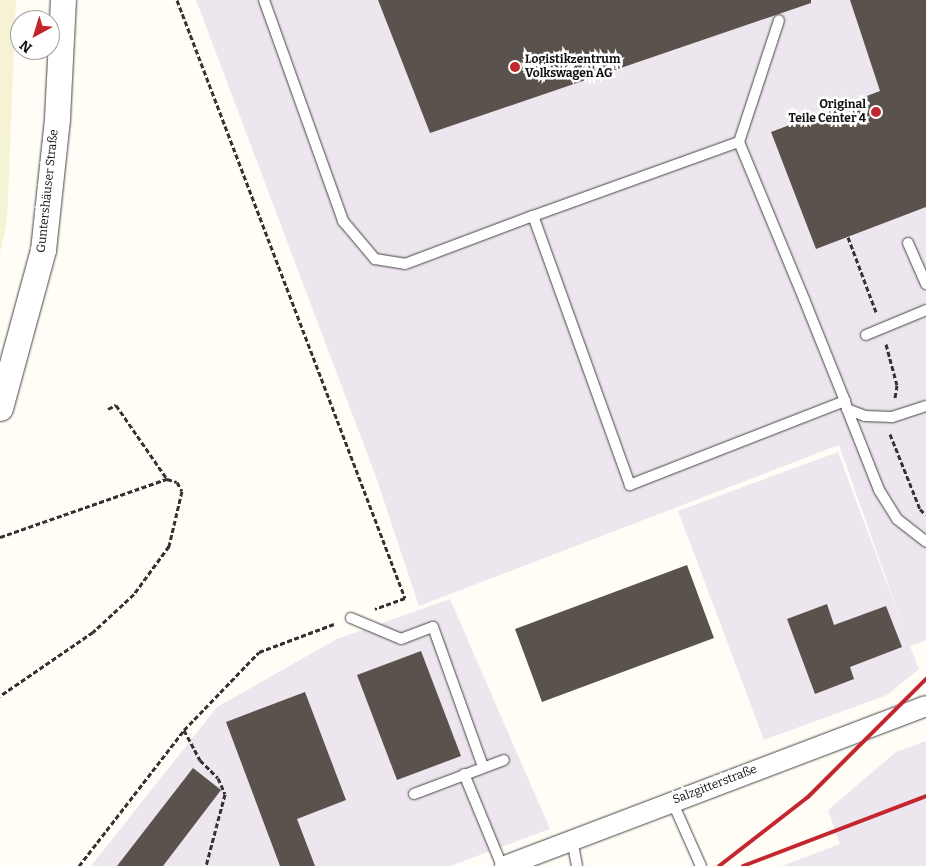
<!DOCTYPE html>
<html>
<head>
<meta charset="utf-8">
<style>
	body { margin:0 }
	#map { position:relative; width:926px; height:866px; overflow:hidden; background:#fffdf5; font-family:Bitter,serif }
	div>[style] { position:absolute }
	.industrial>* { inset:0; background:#eee6ef }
	.farmland>* { inset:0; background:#f6f3d4 }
	.building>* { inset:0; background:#5a524d }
	.path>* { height:3px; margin-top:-1.5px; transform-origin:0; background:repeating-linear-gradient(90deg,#333 0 5px,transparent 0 7.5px) }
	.roads { filter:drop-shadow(0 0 1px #444) drop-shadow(0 0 1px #444) }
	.service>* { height:10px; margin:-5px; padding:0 5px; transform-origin:5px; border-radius:5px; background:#fff }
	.minor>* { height:20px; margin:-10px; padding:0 10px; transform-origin:10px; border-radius:10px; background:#fff }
	.tertiary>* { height:25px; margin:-12.5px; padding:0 12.5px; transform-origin:12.5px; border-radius:12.5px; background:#fff }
	.rail>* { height:4px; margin:-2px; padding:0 2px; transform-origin:2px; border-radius:2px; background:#c4262e }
	.dots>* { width:14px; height:14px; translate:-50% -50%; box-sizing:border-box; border:2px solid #fff; border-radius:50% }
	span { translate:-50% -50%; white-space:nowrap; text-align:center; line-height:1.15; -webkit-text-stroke:5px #fff; paint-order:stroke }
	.poi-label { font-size:12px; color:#111; font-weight:700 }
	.left { translate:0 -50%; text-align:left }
	.right { translate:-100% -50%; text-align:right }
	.street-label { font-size:12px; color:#111 }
	.north { position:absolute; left:10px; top:10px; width:50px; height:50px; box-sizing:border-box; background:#fff; border:1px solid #a0a0a0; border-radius:50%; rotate:219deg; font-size:14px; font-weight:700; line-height:20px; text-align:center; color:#111 }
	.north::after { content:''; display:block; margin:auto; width:18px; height:22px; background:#c4262e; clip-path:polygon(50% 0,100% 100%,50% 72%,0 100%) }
</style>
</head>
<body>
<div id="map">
	<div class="industrial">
		<i style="clip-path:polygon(196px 0,926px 0,926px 640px,910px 646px,919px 669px,887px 695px,764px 740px,678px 511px,838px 452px,905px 632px,839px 445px,419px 606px,376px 477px)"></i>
		<i style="clip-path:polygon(450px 599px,550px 829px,450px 866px,91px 866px,217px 707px,337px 639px)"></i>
		<i style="clip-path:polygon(926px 741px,926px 866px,782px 866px,840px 844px,828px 810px,896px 752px)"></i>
	</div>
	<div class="farmland">
		<i style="clip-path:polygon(0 0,16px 0,7px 221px,0 253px)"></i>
	</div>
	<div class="building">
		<i style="clip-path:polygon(378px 0,811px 0,811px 3px,430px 133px)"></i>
		<i style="clip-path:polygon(850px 0,926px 0,926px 207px,816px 249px,771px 132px,880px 91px)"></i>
		<i style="clip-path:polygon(687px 565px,714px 638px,542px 702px,515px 629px)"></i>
		<i style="clip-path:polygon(827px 604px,834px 625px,886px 606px,902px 647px,850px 667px,854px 679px,815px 694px,787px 619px)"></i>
		<i style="clip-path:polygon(421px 651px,461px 756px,397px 780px,357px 675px)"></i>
		<i style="clip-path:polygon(305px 692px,346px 800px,297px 819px,315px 866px,280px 866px,226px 722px)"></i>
		<i style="clip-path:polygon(193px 768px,221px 790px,163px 866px,117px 866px)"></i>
	</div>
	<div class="path">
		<i style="left:177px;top:0;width:640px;rotate:69.13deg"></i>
		<i style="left:405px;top:598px;width:32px;rotate:160deg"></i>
		<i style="left:848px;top:237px;width:80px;rotate:69.5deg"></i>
		<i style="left:886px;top:344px;width:42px;rotate:75deg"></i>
		<i style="left:897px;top:385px;width:13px;rotate:99deg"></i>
		<i style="left:108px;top:409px;width:9px;rotate:-27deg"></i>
		<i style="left:116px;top:405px;width:90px;rotate:55.4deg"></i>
		<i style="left:890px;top:434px;width:81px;rotate:68.2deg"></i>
		<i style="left:920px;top:509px;width:8px;rotate:45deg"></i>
		<i style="left:0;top:537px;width:177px;rotate:-19.2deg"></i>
		<i style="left:167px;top:479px;width:10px;rotate:17deg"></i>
		<i style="left:177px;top:482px;width:10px;rotate:61deg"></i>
		<i style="left:182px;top:491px;width:57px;rotate:103.3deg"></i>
		<i style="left:169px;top:546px;width:59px;rotate:126.1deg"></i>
		<i style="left:134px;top:594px;width:56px;rotate:137.2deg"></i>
		<i style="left:93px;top:632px;width:113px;rotate:145.5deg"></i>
		<i style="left:184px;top:730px;width:34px;rotate:62deg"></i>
		<i style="left:200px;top:760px;width:25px;rotate:45deg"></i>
		<i style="left:218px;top:778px;width:17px;rotate:66deg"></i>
		<i style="left:225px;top:794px;width:74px;rotate:104.8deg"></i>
		<i style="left:79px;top:866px;width:172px;rotate:-52.3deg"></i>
		<i style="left:184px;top:730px;width:108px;rotate:-46.1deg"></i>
		<i style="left:259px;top:652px;width:80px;rotate:-20.5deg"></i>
	</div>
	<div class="roads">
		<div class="service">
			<i style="left:264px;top:0;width:235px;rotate:70.3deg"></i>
			<i style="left:343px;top:221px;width:50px;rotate:49.9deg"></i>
			<i style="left:375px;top:259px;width:30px;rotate:9deg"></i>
			<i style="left:405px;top:264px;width:137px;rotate:-20.6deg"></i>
			<i style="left:739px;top:142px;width:128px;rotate:-71.8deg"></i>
			<i style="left:908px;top:243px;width:45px;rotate:66.3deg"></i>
			<i style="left:866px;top:335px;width:65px;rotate:-22.6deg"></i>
			<i style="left:845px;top:401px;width:231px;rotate:158.7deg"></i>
			<i style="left:630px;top:485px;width:286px;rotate:-109.8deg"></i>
			<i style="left:533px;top:216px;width:219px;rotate:-19.8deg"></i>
			<i style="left:739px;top:142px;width:170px;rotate:67.5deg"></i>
			<i style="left:804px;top:299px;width:110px;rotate:68.1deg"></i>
			<i style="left:845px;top:401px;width:8px;rotate:76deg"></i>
			<i style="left:926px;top:406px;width:36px;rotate:162deg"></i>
			<i style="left:892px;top:417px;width:27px;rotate:-178deg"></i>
			<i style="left:865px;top:416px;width:19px;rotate:-159deg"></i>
			<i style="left:847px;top:409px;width:87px;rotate:68.4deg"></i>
			<i style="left:879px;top:490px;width:34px;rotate:58deg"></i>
			<i style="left:897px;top:519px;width:37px;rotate:38deg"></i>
			<i style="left:351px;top:618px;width:54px;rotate:22.8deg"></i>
			<i style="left:401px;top:639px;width:34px;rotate:-21deg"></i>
			<i style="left:433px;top:627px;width:149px;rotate:70.3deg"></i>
			<i style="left:464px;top:774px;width:100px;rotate:67.6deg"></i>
			<i style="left:414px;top:794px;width:96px;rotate:-20.7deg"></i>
			<i style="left:672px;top:801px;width:71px;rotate:66deg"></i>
			<i style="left:572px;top:840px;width:26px;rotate:79deg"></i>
		</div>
		<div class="minor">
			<i style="left:505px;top:866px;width:450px;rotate:-20.8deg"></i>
		</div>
		<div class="tertiary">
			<i style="left:0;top:408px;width:164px;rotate:-74.8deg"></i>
			<i style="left:43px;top:250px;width:133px;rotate:-83.9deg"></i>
			<i style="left:57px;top:118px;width:118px;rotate:-87.1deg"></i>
		</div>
	</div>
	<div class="rail">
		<i style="left:719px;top:866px;width:113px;rotate:-37.8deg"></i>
		<i style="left:808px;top:797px;width:167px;rotate:-45deg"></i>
		<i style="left:743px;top:866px;width:196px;rotate:-20.9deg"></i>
	</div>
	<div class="dots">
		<i style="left:515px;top:67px;background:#c4262e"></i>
		<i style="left:876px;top:112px;background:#c4262e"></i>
	</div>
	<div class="poi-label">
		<span class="left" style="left:525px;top:67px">Logistikzentrum<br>Volkswagen AG</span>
		<span class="right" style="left:866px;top:112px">Original<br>Teile Center 4</span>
	</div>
	<div class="street-label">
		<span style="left:48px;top:191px;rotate:-84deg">Guntershäuser Straße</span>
		<span style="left:715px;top:785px;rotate:-21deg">Salzgitterstraße</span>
	</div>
	<div class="north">N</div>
</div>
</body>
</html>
